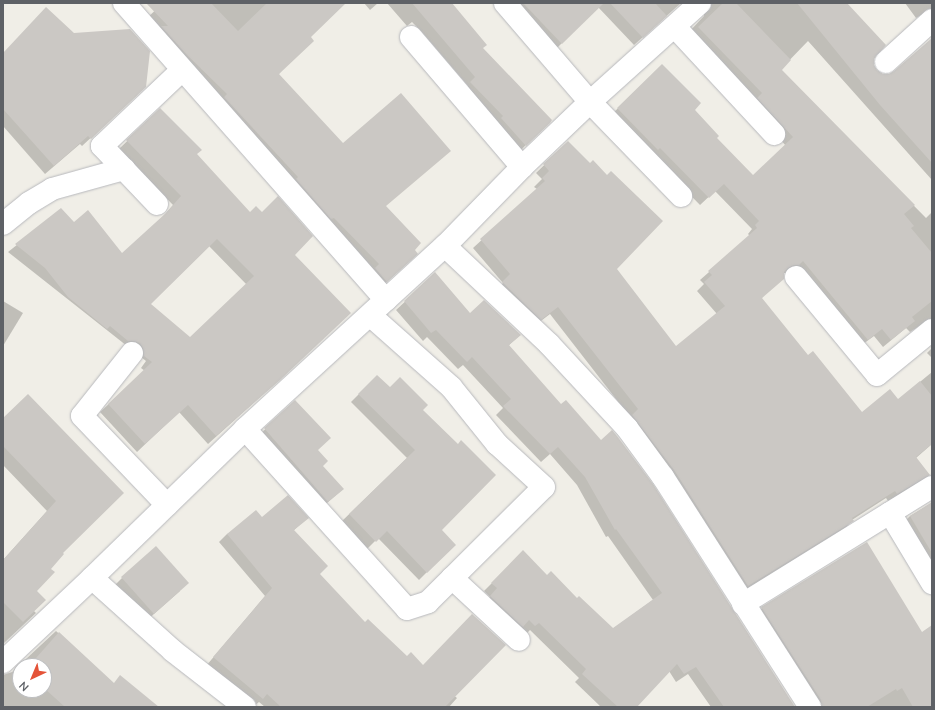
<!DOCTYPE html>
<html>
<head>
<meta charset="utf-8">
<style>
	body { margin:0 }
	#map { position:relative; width:935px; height:710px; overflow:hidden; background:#f0eee7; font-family:"Nunito Sans",sans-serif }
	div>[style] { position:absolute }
	.shadow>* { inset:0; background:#0003 }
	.building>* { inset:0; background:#cbc8c4 }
	.roads { filter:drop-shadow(0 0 1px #b7b8bc) drop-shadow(0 0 1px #b7b8bc) }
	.street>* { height:22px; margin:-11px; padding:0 11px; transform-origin:11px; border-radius:11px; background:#fff }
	span { translate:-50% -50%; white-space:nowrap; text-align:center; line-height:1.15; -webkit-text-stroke:3px #fff; paint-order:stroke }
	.frame { position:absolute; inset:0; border:4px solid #5e6166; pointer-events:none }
	.north { position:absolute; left:12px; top:658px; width:40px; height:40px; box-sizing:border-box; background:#fff; border:1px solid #bfc0c2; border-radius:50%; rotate:224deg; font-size:11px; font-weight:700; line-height:16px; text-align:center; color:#5e6166 }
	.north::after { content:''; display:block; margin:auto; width:14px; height:18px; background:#e45338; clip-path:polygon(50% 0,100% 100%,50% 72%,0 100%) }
</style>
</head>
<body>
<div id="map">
	<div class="shadow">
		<i style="clip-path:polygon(163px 3px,345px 3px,309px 37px,278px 75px,385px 207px,414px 250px,409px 261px,379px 289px,146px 19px)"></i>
		<i style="clip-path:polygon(364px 3px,378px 3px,370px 10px)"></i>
		<i style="clip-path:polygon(387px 3px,450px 3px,482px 48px,550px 120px,518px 153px,463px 90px,468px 86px,421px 31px,412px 22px,407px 26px)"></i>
		<i style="clip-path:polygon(516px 3px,681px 3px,634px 45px,598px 7px,554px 51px)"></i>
		<i style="clip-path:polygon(702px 3px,846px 3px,873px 57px,873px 64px,876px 71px,882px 75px,888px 75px,895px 72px,932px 40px,932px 180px,808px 41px,780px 70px,926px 218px,932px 212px,932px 329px,921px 325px,910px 332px,906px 328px,883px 347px,874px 336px,859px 347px,790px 273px,783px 273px,761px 299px,808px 356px,862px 414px,898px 400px,932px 372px,932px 444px,916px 458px,929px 475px,921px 483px,888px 501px,886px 498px,852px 520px,845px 529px,739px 594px,630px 417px,550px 314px,533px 327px,495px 291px,503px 283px,473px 248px,537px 189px,534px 187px,542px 179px,536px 173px,568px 142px,616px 269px,676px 348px,717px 314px,697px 291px,704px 284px,700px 280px,750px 236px,748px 234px,752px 229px,715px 191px,700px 205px,651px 155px,609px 117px,662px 65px,715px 138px,753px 176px,786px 146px,688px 33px,704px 16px,704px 8px)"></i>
		<i style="clip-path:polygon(905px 3px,932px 3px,932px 19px,921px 15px,916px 18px)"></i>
		<i style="clip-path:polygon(3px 54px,137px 95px,82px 146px,80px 144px,45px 174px,3px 126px)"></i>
		<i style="clip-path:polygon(evenodd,160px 109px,196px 154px,250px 214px,293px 255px,269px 389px,208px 444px,179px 412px,137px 452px,100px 412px,145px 371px,141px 368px,146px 361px,8px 252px,61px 210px,74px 223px,122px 255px,161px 219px,173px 205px,119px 149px,160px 109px,209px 246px,247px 285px,190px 339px,150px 304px,209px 246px)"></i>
		<i style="clip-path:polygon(435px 274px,470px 314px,520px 335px,508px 346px,794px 707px,711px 707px,688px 674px,676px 682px,669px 671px,635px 707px,601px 707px,575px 682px,579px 678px,530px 630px,527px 633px,482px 604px,490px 597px,484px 591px,523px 552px,547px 576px,613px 629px,653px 600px,608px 536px,606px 537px,577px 485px,550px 454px,541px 462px,496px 415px,503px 408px,463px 365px,458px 369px,427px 337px,423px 341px,396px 310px)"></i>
		<i style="clip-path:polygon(3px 301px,23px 313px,3px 346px)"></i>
		<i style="clip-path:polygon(932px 348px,932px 358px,927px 353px)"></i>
		<i style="clip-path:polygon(377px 376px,390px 389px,422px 410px,440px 530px,454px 545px,419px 580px,378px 538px,367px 549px,341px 522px,407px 458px,351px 402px)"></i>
		<i style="clip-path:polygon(295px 401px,322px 466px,343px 489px,319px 510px,257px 437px)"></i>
		<i style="clip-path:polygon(3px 419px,123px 493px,61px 553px,36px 591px,33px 610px,36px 613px,3px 644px,3px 560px,47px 511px,3px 465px)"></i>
		<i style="clip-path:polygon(932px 503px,932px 571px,902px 524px,910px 516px)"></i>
		<i style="clip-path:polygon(307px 518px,293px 531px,319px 574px,365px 623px,457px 698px,449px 707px,265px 707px,259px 702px,254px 706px,206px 666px,265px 596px,219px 542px,227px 534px,262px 519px)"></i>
		<i style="clip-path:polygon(122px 578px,180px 591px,146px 621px,114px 586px)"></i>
		<i style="clip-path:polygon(762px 608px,932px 658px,932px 707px,812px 707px,754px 616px)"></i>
		<i style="clip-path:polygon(evenodd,56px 631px,114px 684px,158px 707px,3px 707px,3px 675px,12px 672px,56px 631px,20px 666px,44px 666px,44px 690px,20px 690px,20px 666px)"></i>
	</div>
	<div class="building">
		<i style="clip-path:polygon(146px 3px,211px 3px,238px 31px,267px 3px,346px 3px,311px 37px,314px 41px,279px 74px,343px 143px,401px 93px,451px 151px,386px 206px,421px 243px,415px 250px,418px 254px,387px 282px,375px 268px,379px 264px,334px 218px,331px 219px,296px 179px,298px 177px,224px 97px,227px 94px,187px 55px,161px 26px,168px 26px)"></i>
		<i style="clip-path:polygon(412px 3px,452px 3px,487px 45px,483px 48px,552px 120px,550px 123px,526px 146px,501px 118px,503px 116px,470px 82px,475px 77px)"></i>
		<i style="clip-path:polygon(523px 3px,604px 3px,562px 44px)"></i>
		<i style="clip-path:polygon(610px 3px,655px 3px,667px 16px,643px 38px)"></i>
		<i style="clip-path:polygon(723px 3px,736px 3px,791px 60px,782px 70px,915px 205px,904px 214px,914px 226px,911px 228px,932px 253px,932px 301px,912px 317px,915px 321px,891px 340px,882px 329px,868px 340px,803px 261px,799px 265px,794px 265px,788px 268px,784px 272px,784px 279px,762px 298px,808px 355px,813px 351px,862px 412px,890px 389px,898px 399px,920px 381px,932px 396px,932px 444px,916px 457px,930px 475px,897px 494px,895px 491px,852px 518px,854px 521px,748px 586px,674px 470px,632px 415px,638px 409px,558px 307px,541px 320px,502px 282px,510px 274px,480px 239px,545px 181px,542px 178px,549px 171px,543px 164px,568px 141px,590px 163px,593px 160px,607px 175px,611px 171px,663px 221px,617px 269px,676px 346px,725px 306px,704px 282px,712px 275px,708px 271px,757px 228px,755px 225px,759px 221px,724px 184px,709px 198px,660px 148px,658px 150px,617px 108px,662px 64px,701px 103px,695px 110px,719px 136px,717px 138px,753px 175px,793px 137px,757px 98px,762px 93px,698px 27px)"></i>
		<i style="clip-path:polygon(797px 3px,847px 3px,886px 45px,874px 59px,874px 65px,877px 70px,883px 74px,889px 74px,894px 71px,932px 38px,932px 163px,880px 105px)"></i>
		<i style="clip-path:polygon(46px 7px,74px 33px,130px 29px,150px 51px,146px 87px,91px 139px,88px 136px,54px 166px,3px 109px,3px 53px)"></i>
		<i style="clip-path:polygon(evenodd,160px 108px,202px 150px,197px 154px,250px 212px,256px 206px,262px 212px,278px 196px,313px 236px,295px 255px,351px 313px,279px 381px,216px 436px,188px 405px,145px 444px,108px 404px,152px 362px,144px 356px,143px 348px,140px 343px,134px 341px,128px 341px,110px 326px,107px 329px,68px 297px,45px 268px,15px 244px,61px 208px,74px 222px,88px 210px,122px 253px,166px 213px,181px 196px,126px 140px,160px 108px,217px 239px,254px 276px,190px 337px,151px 304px,217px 239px)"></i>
		<i style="clip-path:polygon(435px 272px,470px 313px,484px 300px,521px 335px,509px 345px,561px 404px,566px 400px,601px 440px,612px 430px,617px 436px,653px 484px,795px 707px,724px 707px,696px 667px,684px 674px,677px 664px,637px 707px,618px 707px,582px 674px,586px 669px,539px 623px,535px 626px,529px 620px,523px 627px,490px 596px,497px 588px,491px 583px,523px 550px,547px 575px,551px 571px,577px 598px,579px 596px,613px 628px,662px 593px,616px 529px,615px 530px,585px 477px,558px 447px,550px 454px,503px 406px,511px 399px,472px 357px,467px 362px,436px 330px,431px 333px,404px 301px)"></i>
		<i style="clip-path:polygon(377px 375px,390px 387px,400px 377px,428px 405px,423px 410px,458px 444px,461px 440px,496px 475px,442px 530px,456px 545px,427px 573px,387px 531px,376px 542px,349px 514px,415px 450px,358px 394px)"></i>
		<i style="clip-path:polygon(28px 394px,124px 493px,63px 553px,64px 554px,51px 569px,55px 572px,37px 591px,46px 600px,23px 622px,3px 602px,3px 560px,56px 501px,3px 446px,3px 418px)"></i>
		<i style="clip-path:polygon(295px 400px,331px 438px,318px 450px,328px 461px,321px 468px,323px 466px,344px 489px,328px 502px,264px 428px)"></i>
		<i style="clip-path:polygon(288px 495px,309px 518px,294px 530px,328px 566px,320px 574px,365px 622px,368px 619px,407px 656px,411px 652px,423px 665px,472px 614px,506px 645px,445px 707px,281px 707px,267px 694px,263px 699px,213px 657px,272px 588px,227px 534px,256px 510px,262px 517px)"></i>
		<i style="clip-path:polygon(932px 502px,932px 553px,910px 516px)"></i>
		<i style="clip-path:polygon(867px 542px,922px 632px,932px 625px,932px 707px,913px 707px,902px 688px,897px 691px,896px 689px,867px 707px,822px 707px,821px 700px,761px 607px)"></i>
		<i style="clip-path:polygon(156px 546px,189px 583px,154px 614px,121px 577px)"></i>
		<i style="clip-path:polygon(59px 632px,114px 683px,120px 675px,159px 707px,65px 707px,44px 688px,44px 666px,29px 666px)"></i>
	</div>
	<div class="roads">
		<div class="street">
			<i style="left:124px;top:3px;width:396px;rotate:48.6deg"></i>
			<i style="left:505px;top:3px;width:130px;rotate:49.4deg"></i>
			<i style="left:590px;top:102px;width:131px;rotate:45.9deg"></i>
			<i style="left:675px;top:27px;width:146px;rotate:47.2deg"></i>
			<i style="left:411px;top:37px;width:171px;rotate:49.5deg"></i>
			<i style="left:886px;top:62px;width:62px;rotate:-42.4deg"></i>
			<i style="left:157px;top:204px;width:80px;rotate:-133.5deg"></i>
			<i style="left:102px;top:146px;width:110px;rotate:-43.5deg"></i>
			<i style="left:3px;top:224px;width:33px;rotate:-39deg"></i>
			<i style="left:29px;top:203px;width:27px;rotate:-31deg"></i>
			<i style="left:52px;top:189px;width:75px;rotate:-15.5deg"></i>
			<i style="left:445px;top:246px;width:143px;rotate:43.3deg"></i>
			<i style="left:549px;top:344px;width:115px;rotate:47.1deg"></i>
			<i style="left:627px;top:428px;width:61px;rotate:53.7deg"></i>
			<i style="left:663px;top:477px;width:273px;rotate:57.4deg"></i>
			<i style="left:796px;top:277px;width:127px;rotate:50.4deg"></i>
			<i style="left:877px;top:375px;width:71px;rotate:-39.3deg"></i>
			<i style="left:132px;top:353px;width:80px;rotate:128.4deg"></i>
			<i style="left:82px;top:416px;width:123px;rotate:46.3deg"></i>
			<i style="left:245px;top:429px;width:242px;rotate:48deg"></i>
			<i style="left:407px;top:609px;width:22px;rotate:-18deg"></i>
			<i style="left:428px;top:602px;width:163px;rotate:-44.8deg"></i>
			<i style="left:544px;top:487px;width:64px;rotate:-137.5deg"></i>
			<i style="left:497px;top:444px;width:73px;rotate:-128.9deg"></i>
			<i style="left:451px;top:387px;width:108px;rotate:-138.4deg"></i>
			<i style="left:890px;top:513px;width:82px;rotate:59deg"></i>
			<i style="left:92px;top:578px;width:109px;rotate:42deg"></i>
			<i style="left:173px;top:651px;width:91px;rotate:37.9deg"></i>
			<i style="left:452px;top:578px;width:91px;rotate:42.8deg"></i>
			<i style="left:743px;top:604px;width:222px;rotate:-31.8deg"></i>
			<i style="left:3px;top:662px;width:122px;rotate:-43.3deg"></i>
			<i style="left:92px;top:578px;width:214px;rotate:-44.2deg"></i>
			<i style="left:245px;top:429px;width:271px;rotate:-42.5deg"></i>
			<i style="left:445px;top:246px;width:110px;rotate:-45.7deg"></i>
			<i style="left:522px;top:167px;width:94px;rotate:-43.7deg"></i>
			<i style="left:590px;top:102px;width:148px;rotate:-42deg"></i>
		</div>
	</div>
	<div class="frame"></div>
	<div class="north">N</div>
</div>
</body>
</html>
